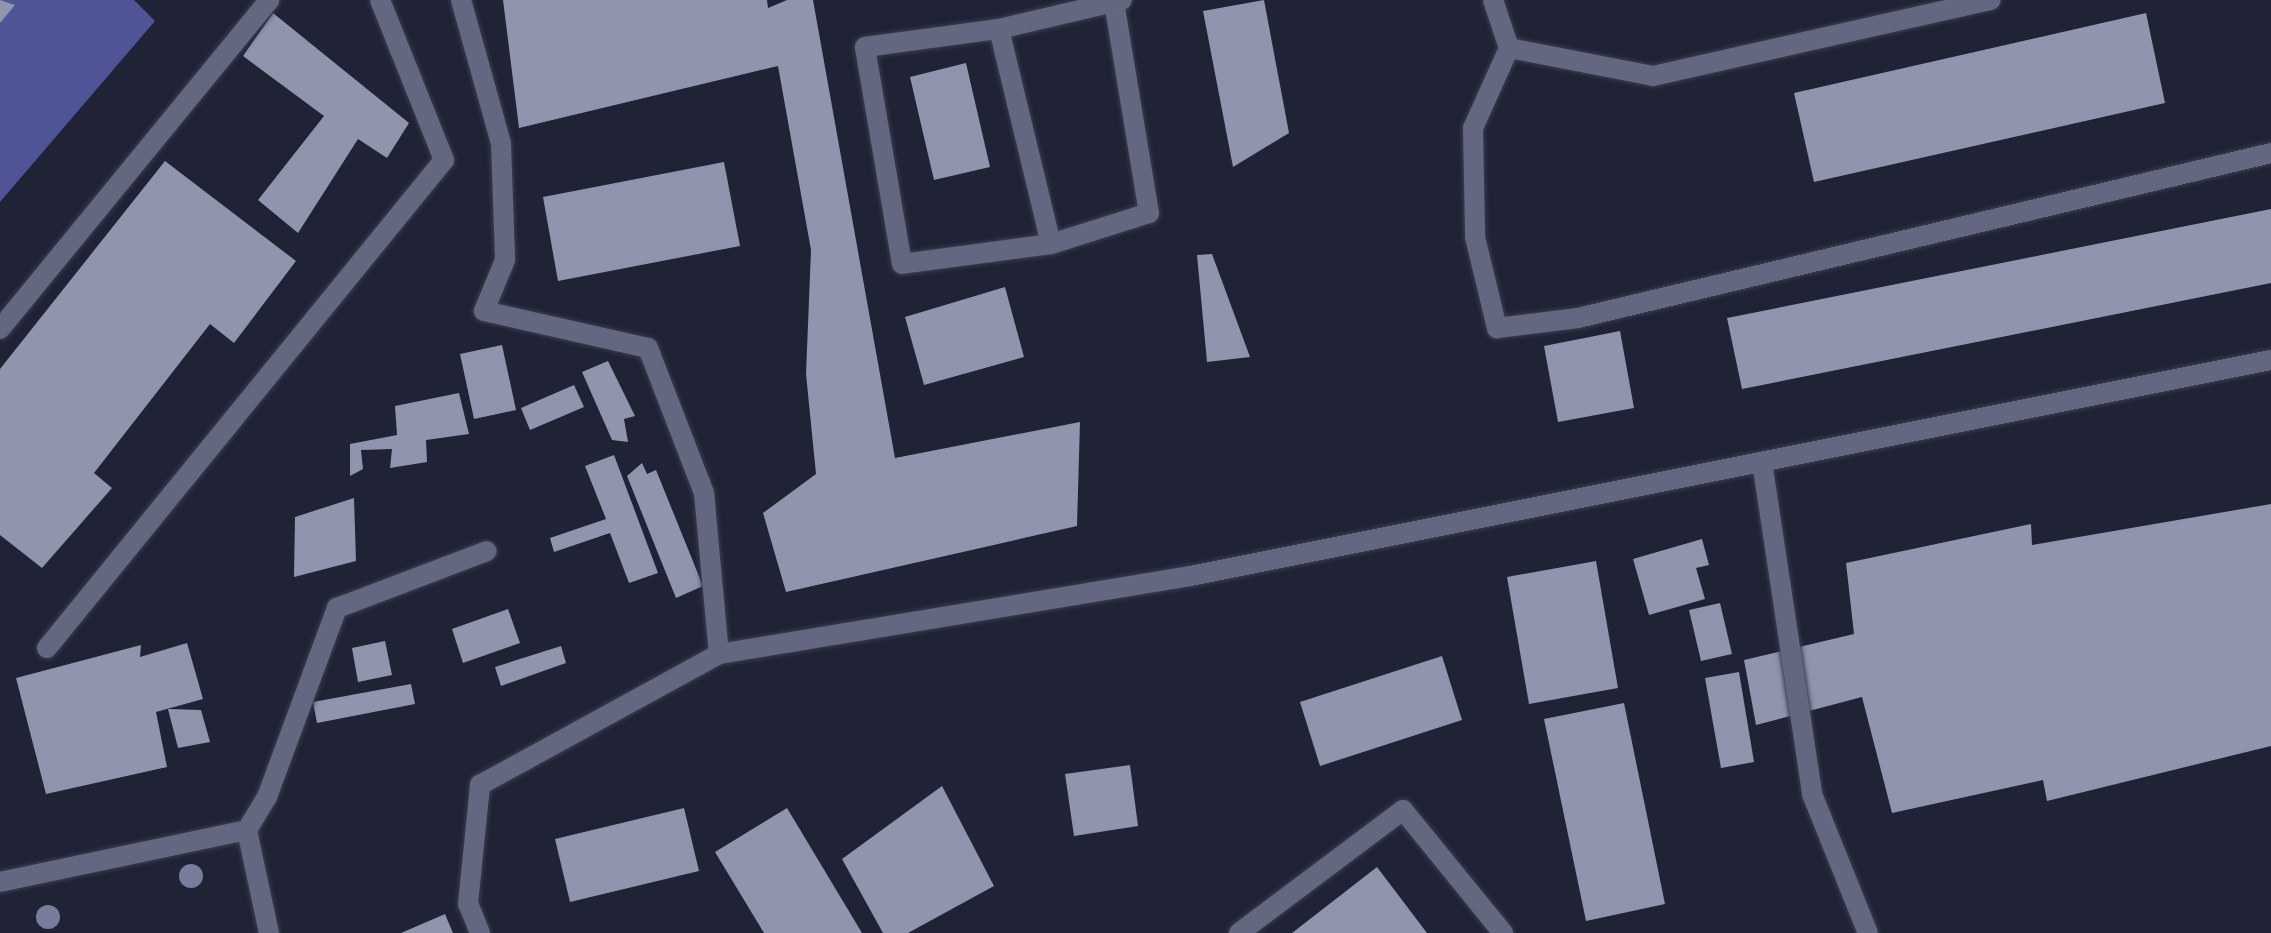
<!DOCTYPE html>
<html>
<head>
<meta charset="utf-8">
<style>
	body { margin:0 }
	#map { position:relative; width:2271px; height:933px; overflow:hidden; background:#202236; font-family:"PT Serif",serif }
	div>[style] { position:absolute }
	.forest>* { inset:0; background:#4f5496 }
	.building>* { inset:0; background:#9094ad }
	.roads { filter:drop-shadow(0 0 2px #3c3d4e) drop-shadow(0 0 2px #3c3d4e) }
	.lane>* { height:20px; margin:-10px; padding:0 10px; transform-origin:10px; border-radius:10px; background:#63677f }
	.trees>* { width:24px; height:24px; margin:-12px; border-radius:50%; background:#797d9b }
	span { translate:-50% -50%; white-space:nowrap; text-align:center; line-height:1.15; -webkit-text-stroke:8px #0c0d16; paint-order:stroke }
</style>
</head>
<body>
<div id="map">
	<div class="forest">
		<i style="clip-path:polygon(0 0,134px 0,155px 21px,0 202px)"></i>
	</div>
	<div class="building">
		<i style="clip-path:polygon(0 0,15px 5px,0 23px)"></i>
		<i style="clip-path:polygon(503px 0,767px 0,768px 8px,787px 0,813px 0,895px 458px,1080px 422px,1077px 526px,786px 592px,763px 513px,816px 474px,806px 374px,811px 250px,778px 66px,519px 128px)"></i>
		<i style="clip-path:polygon(1264px 0,1289px 133px,1233px 167px,1203px 11px)"></i>
		<i style="clip-path:polygon(273px 13px,409px 123px,387px 158px,358px 139px,298px 233px,258px 200px,324px 116px,243px 56px)"></i>
		<i style="clip-path:polygon(2146px 13px,2165px 103px,1814px 182px,1794px 93px)"></i>
		<i style="clip-path:polygon(966px 63px,990px 167px,934px 180px,910px 77px)"></i>
		<i style="clip-path:polygon(165px 161px,296px 261px,234px 343px,210px 324px,94px 473px,112px 488px,42px 568px,0 535px,0 369px)"></i>
		<i style="clip-path:polygon(724px 162px,740px 246px,558px 281px,543px 197px)"></i>
		<i style="clip-path:polygon(2271px 209px,2271px 283px,1742px 389px,1727px 318px)"></i>
		<i style="clip-path:polygon(1212px 254px,1250px 357px,1207px 362px,1197px 255px)"></i>
		<i style="clip-path:polygon(1005px 287px,1024px 357px,924px 385px,905px 317px)"></i>
		<i style="clip-path:polygon(1620px 331px,1634px 408px,1558px 422px,1544px 346px)"></i>
		<i style="clip-path:polygon(502px 345px,516px 410px,474px 419px,460px 354px)"></i>
		<i style="clip-path:polygon(608px 361px,635px 416px,624px 419px,628px 442px,612px 440px,582px 372px)"></i>
		<i style="clip-path:polygon(574px 385px,584px 407px,530px 430px,521px 408px)"></i>
		<i style="clip-path:polygon(459px 393px,469px 434px,426px 440px,427px 462px,390px 468px,392px 449px,361px 450px,363px 469px,350px 476px,350px 444px,397px 435px,395px 406px)"></i>
		<i style="clip-path:polygon(614px 455px,658px 573px,629px 583px,610px 533px,554px 552px,550px 538px,606px 519px,585px 466px)"></i>
		<i style="clip-path:polygon(642px 463px,647px 474px,656px 470px,703px 586px,676px 598px,627px 476px)"></i>
		<i style="clip-path:polygon(354px 498px,356px 561px,294px 577px,295px 517px)"></i>
		<i style="clip-path:polygon(2271px 504px,2271px 746px,2047px 801px,2043px 780px,1892px 813px,1862px 697px,1756px 725px,1744px 660px,1854px 634px,1846px 563px,2031px 524px,2032px 545px)"></i>
		<i style="clip-path:polygon(1702px 539px,1709px 565px,1696px 568px,1705px 599px,1649px 615px,1633px 559px)"></i>
		<i style="clip-path:polygon(1596px 561px,1618px 688px,1529px 704px,1507px 577px)"></i>
		<i style="clip-path:polygon(1720px 603px,1732px 654px,1701px 661px,1689px 610px)"></i>
		<i style="clip-path:polygon(508px 609px,520px 643px,463px 663px,452px 629px)"></i>
		<i style="clip-path:polygon(385px 641px,392px 675px,358px 682px,352px 648px)"></i>
		<i style="clip-path:polygon(187px 643px,203px 699px,156px 712px,167px 767px,46px 794px,16px 678px,141px 645px,140px 657px)"></i>
		<i style="clip-path:polygon(561px 646px,566px 663px,501px 686px,495px 667px)"></i>
		<i style="clip-path:polygon(1442px 656px,1462px 720px,1320px 766px,1300px 702px)"></i>
		<i style="clip-path:polygon(1739px 672px,1754px 762px,1721px 768px,1705px 678px)"></i>
		<i style="clip-path:polygon(411px 684px,415px 704px,317px 723px,313px 702px)"></i>
		<i style="clip-path:polygon(1624px 703px,1665px 904px,1586px 921px,1544px 719px)"></i>
		<i style="clip-path:polygon(168px 709px,201px 710px,210px 742px,178px 748px)"></i>
		<i style="clip-path:polygon(1130px 765px,1138px 826px,1074px 836px,1065px 774px)"></i>
		<i style="clip-path:polygon(942px 786px,994px 886px,908px 933px,883px 933px,842px 859px)"></i>
		<i style="clip-path:polygon(684px 808px,699px 871px,570px 902px,555px 839px)"></i>
		<i style="clip-path:polygon(787px 808px,862px 933px,764px 933px,715px 852px)"></i>
		<i style="clip-path:polygon(1377px 867px,1427px 933px,1292px 933px)"></i>
		<i style="clip-path:polygon(445px 914px,453px 933px,401px 933px)"></i>
	</div>
	<div class="roads">
		<div class="lane">
			<i style="left:461px;top:0;width:148px;rotate:74.4deg"></i>
			<i style="left:501px;top:143px;width:117px;rotate:88deg"></i>
			<i style="left:505px;top:260px;width:55px;rotate:112.4deg"></i>
			<i style="left:484px;top:311px;width:168px;rotate:12.7deg"></i>
			<i style="left:648px;top:348px;width:155px;rotate:68.9deg"></i>
			<i style="left:704px;top:493px;width:162px;rotate:84.7deg"></i>
			<i style="left:1113px;top:0;width:2px;rotate:63deg"></i>
			<i style="left:1114px;top:2px;width:214px;rotate:80.6deg"></i>
			<i style="left:1149px;top:213px;width:103px;rotate:162.4deg"></i>
			<i style="left:1051px;top:244px;width:150px;rotate:172.4deg"></i>
			<i style="left:902px;top:264px;width:220px;rotate:-99.7deg"></i>
			<i style="left:865px;top:47px;width:135px;rotate:-7.7deg"></i>
			<i style="left:999px;top:29px;width:118px;rotate:-13.2deg"></i>
			<i style="left:1114px;top:2px;width:8px;rotate:-14deg"></i>
			<i style="left:1493px;top:0;width:51px;rotate:71.6deg"></i>
			<i style="left:1509px;top:48px;width:88px;rotate:114.2deg"></i>
			<i style="left:1473px;top:128px;width:109px;rotate:88.9deg"></i>
			<i style="left:1475px;top:237px;width:94px;rotate:76.4deg"></i>
			<i style="left:1497px;top:328px;width:82px;rotate:-7deg"></i>
			<i style="left:1578px;top:318px;width:712px;rotate:-13.39deg"></i>
			<i style="left:999px;top:29px;width:221px;rotate:76.4deg"></i>
			<i style="left:1509px;top:48px;width:147px;rotate:11deg"></i>
			<i style="left:1653px;top:76px;width:346px;rotate:-12.7deg"></i>
			<i style="left:0;top:329px;width:425px;rotate:-50.7deg"></i>
			<i style="left:1762px;top:462px;width:336px;rotate:81.4deg"></i>
			<i style="left:1812px;top:794px;width:150px;rotate:68.1deg"></i>
			<i style="left:47px;top:648px;width:629px;rotate:-50.87deg"></i>
			<i style="left:444px;top:160px;width:172px;rotate:-111.8deg"></i>
			<i style="left:0;top:882px;width:252px;rotate:-11.9deg"></i>
			<i style="left:269px;top:933px;width:105px;rotate:-102.1deg"></i>
			<i style="left:247px;top:830px;width:39px;rotate:-59deg"></i>
			<i style="left:267px;top:797px;width:202px;rotate:-69.7deg"></i>
			<i style="left:337px;top:608px;width:160px;rotate:-20.8deg"></i>
			<i style="left:480px;top:933px;width:31px;rotate:-112deg"></i>
			<i style="left:468px;top:904px;width:120px;rotate:-84.2deg"></i>
			<i style="left:480px;top:785px;width:273px;rotate:-28.7deg"></i>
			<i style="left:719px;top:654px;width:478px;rotate:-9.4deg"></i>
			<i style="left:1191px;top:576px;width:1101px;rotate:-11.31deg"></i>
			<i style="left:1239px;top:933px;width:205px;rotate:-36.9deg"></i>
			<i style="left:1403px;top:810px;width:159px;rotate:50.9deg"></i>
		</div>
	</div>
	<div class="trees">
		<i style="left:191px;top:876px"></i>
		<i style="left:48px;top:917px"></i>
	</div>
</div>
</body>
</html>
